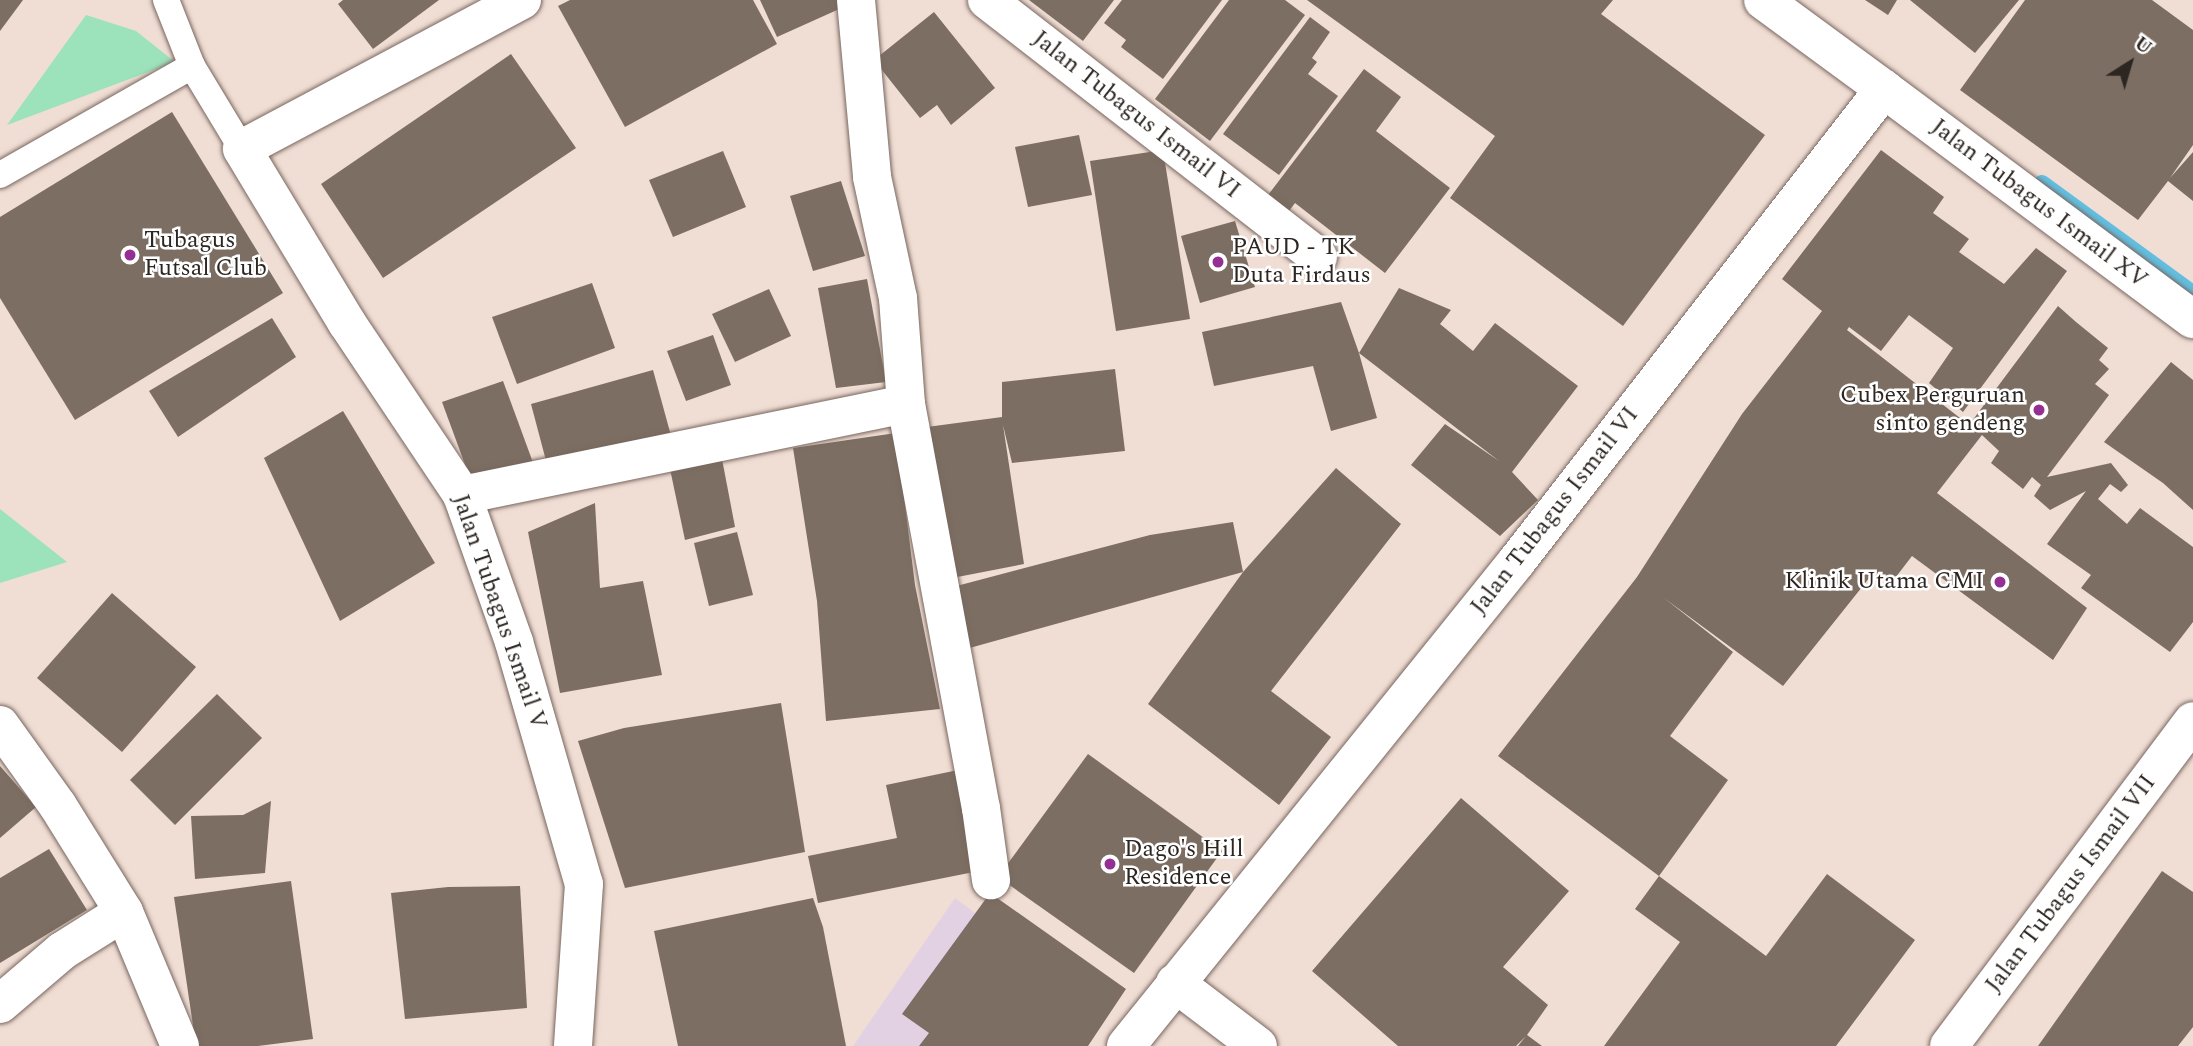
<!DOCTYPE html>
<html>
<head>
<meta charset="utf-8">
<style>
	body { margin:0 }
	#map { position:relative; width:2193px; height:1046px; overflow:hidden; background:#f0ddd4; font-family:Spectral,serif }
	div>[style] { position:absolute }
	.education>* { inset:0; background:#e2d1e3 }
	.green>* { inset:0; background:#9ce2bb }
	.stream>* { height:16px; margin:-8px; padding:0 8px; transform-origin:8px; border-radius:8px; background:#63bee0 }
	.building>* { inset:0; background:#7c6e62 }
	.roads { filter:drop-shadow(0 0 2px #78675f) drop-shadow(0 0 2px #78675f) }
	.service>* { height:26px; margin:-13px; padding:0 13px; transform-origin:13px; border-radius:13px; background:#fff }
	.minor>* { height:38px; margin:-19px; padding:0 19px; transform-origin:19px; border-radius:19px; background:#fff }
	.dots>* { width:19px; height:19px; translate:-50% -50%; box-sizing:border-box; border:4px solid #fff; border-radius:50% }
	span { translate:-50% -50%; white-space:nowrap; text-align:center; line-height:1.15; -webkit-text-stroke:5px #fff; paint-order:stroke }
	.street-label { font-size:24px; color:#2c2521 }
	.poi-label { font-size:24px; color:#2c2521 }
	.left { translate:0 -50%; text-align:left }
	.right { translate:-100% -50%; text-align:right }
	.north { position:absolute; left:2095px; top:28px; width:70px; height:70px; -webkit-text-stroke:5px #fff; paint-order:stroke; rotate:37deg; font-size:19px; font-weight:700; line-height:28px; text-align:center; color:#2c2521 }
	.north::after { content:''; display:block; margin:auto; width:24px; height:32px; background:#2c2521; clip-path:polygon(50% 0,100% 100%,50% 72%,0 100%) }
</style>
</head>
<body>
<div id="map">
	<div class="education">
		<i style="clip-path:polygon(955px 898px,1090px 999px,1058px 1046px,853px 1046px)"></i>
	</div>
	<div class="green">
		<i style="clip-path:polygon(86px 15px,136px 31px,175px 62px,7px 125px)"></i>
		<i style="clip-path:polygon(0 509px,67px 562px,0 583px)"></i>
	</div>
	<div class="stream">
		<i style="left:2042px;top:183px;width:187px;rotate:36.1deg"></i>
	</div>
	<div class="building">
		<i style="clip-path:polygon(0 0,23px 0,0 31px)"></i>
		<i style="clip-path:polygon(343px 0,439px 0,373px 49px,338px 4px)"></i>
		<i style="clip-path:polygon(570px 0,753px 0,777px 44px,625px 127px,558px 6px)"></i>
		<i style="clip-path:polygon(760px 0,843px 0,846px 6px,777px 37px)"></i>
		<i style="clip-path:polygon(1029px 0,1114px 0,1083px 41px)"></i>
		<i style="clip-path:polygon(1122px 0,1222px 0,1163px 79px,1121px 47px,1126px 40px,1104px 23px)"></i>
		<i style="clip-path:polygon(1229px 0,1285px 0,1305px 15px,1210px 141px,1155px 99px)"></i>
		<i style="clip-path:polygon(1307px 0,1613px 0,1601px 14px,1765px 135px,1623px 326px,1450px 198px,1495px 136px)"></i>
		<i style="clip-path:polygon(1865px 0,1897px 0,1888px 15px)"></i>
		<i style="clip-path:polygon(1910px 0,2019px 0,1975px 53px)"></i>
		<i style="clip-path:polygon(2025px 0,2152px 0,2193px 30px,2193px 145px,2170px 178px,2193px 152px,2193px 201px,2168px 181px,2138px 220px,1960px 90px)"></i>
		<i style="clip-path:polygon(934px 12px,995px 88px,951px 125px,937px 105px,920px 118px,874px 60px)"></i>
		<i style="clip-path:polygon(1310px 17px,1330px 32px,1312px 58px,1317px 62px,1308px 74px,1338px 96px,1279px 175px,1223px 134px)"></i>
		<i style="clip-path:polygon(511px 54px,576px 148px,383px 278px,321px 184px)"></i>
		<i style="clip-path:polygon(1364px 69px,1401px 97px,1376px 131px,1450px 188px,1385px 273px,1295px 203px,1286px 215px,1265px 199px)"></i>
		<i style="clip-path:polygon(172px 112px,283px 293px,75px 420px,0 298px,0 217px)"></i>
		<i style="clip-path:polygon(1079px 135px,1092px 195px,1028px 207px,1015px 147px)"></i>
		<i style="clip-path:polygon(1163px 150px,1190px 319px,1116px 331px,1090px 161px)"></i>
		<i style="clip-path:polygon(1881px 150px,1944px 197px,1933px 213px,1969px 239px,1959px 252px,2004px 284px,2036px 248px,2067px 271px,1963px 412px,1929px 383px,1953px 348px,1909px 315px,1881px 351px,1849px 327px,1847px 330px,1969px 425px,2058px 306px,2076px 322px,2108px 348px,2099px 360px,2109px 369px,2095px 384px,2109px 395px,2047px 477px,2111px 463px,2128px 485px,2121px 492px,2110px 484px,2098px 499px,2127px 524px,2140px 508px,2193px 547px,2193px 622px,2170px 652px,2081px 588px,2091px 575px,2047px 544px,2086px 491px,2050px 510px,2034px 496px,2041px 485px,2032px 477px,2023px 489px,1991px 463px,1999px 451px,1982px 435px,1937px 493px,2087px 608px,2053px 660px,1912px 556px,1889px 586px,1874px 572px,1783px 686px,1664px 598px,1733px 652px,1670px 736px,1728px 780px,1659px 876px,1766px 956px,1827px 874px,1915px 940px,1836px 1046px,1604px 1046px,1680px 942px,1635px 909px,1659px 876px,1498px 756px,1637px 577px,1742px 414px,1822px 311px,1782px 279px)"></i>
		<i style="clip-path:polygon(723px 151px,746px 207px,673px 237px,649px 180px)"></i>
		<i style="clip-path:polygon(841px 181px,865px 256px,813px 271px,790px 196px)"></i>
		<i style="clip-path:polygon(1235px 221px,1255px 287px,1200px 303px,1181px 236px)"></i>
		<i style="clip-path:polygon(867px 279px,886px 382px,836px 388px,818px 288px)"></i>
		<i style="clip-path:polygon(592px 283px,615px 348px,517px 384px,492px 317px)"></i>
		<i style="clip-path:polygon(1399px 288px,1451px 310px,1440px 324px,1473px 351px,1495px 323px,1578px 386px,1512px 472px,1538px 500px,1500px 536px,1411px 465px,1445px 424px,1499px 461px,1359px 353px,1377px 418px,1331px 431px,1313px 366px,1214px 386px,1202px 332px,1341px 302px,1359px 353px)"></i>
		<i style="clip-path:polygon(769px 289px,791px 336px,735px 362px,712px 314px)"></i>
		<i style="clip-path:polygon(272px 318px,296px 357px,178px 437px,149px 391px)"></i>
		<i style="clip-path:polygon(713px 335px,731px 385px,686px 401px,667px 351px)"></i>
		<i style="clip-path:polygon(2171px 362px,2193px 380px,2193px 510px,2163px 483px,2104px 442px)"></i>
		<i style="clip-path:polygon(1115px 369px,1125px 451px,1012px 463px,1003px 425px,1024px 564px,947px 579px,927px 427px,1002px 417px,1002px 382px)"></i>
		<i style="clip-path:polygon(653px 370px,673px 443px,549px 472px,531px 404px)"></i>
		<i style="clip-path:polygon(503px 381px,535px 468px,474px 489px,442px 402px)"></i>
		<i style="clip-path:polygon(343px 411px,435px 563px,340px 621px,264px 458px)"></i>
		<i style="clip-path:polygon(896px 433px,915px 585px,940px 709px,826px 721px,817px 601px,793px 448px)"></i>
		<i style="clip-path:polygon(722px 459px,735px 527px,685px 540px,670px 469px)"></i>
		<i style="clip-path:polygon(1336px 468px,1401px 524px,1271px 691px,1331px 737px,1279px 805px,1148px 704px,1243px 572px)"></i>
		<i style="clip-path:polygon(595px 503px,600px 588px,643px 581px,662px 675px,560px 693px,528px 532px)"></i>
		<i style="clip-path:polygon(1233px 522px,1243px 572px,966px 649px,949px 588px,1150px 535px)"></i>
		<i style="clip-path:polygon(737px 532px,753px 595px,709px 606px,694px 543px)"></i>
		<i style="clip-path:polygon(112px 593px,196px 667px,122px 752px,37px 678px)"></i>
		<i style="clip-path:polygon(217px 694px,262px 738px,175px 825px,130px 780px)"></i>
		<i style="clip-path:polygon(781px 703px,805px 852px,625px 888px,578px 741px,624px 728px)"></i>
		<i style="clip-path:polygon(1088px 754px,1222px 851px,1134px 973px,998px 877px)"></i>
		<i style="clip-path:polygon(0 766px,36px 807px,0 838px)"></i>
		<i style="clip-path:polygon(963px 769px,984px 870px,818px 903px,808px 856px,897px 838px,886px 785px)"></i>
		<i style="clip-path:polygon(1461px 798px,1569px 891px,1503px 967px,1548px 1005px,1527px 1035px,1542px 1046px,1518px 1046px,1526px 1036px,1516px 1046px,1398px 1046px,1312px 971px)"></i>
		<i style="clip-path:polygon(271px 801px,265px 873px,195px 879px,191px 816px,243px 815px)"></i>
		<i style="clip-path:polygon(49px 849px,87px 910px,0 963px,0 878px)"></i>
		<i style="clip-path:polygon(2162px 871px,2193px 892px,2193px 1027px,2178px 1046px,2038px 1046px)"></i>
		<i style="clip-path:polygon(291px 881px,313px 1039px,258px 1046px,196px 1046px,174px 897px)"></i>
		<i style="clip-path:polygon(520px 886px,527px 1008px,405px 1019px,391px 893px,448px 887px)"></i>
		<i style="clip-path:polygon(990px 893px,1126px 989px,1088px 1046px,919px 1046px,929px 1033px,902px 1014px)"></i>
		<i style="clip-path:polygon(813px 898px,823px 927px,846px 1046px,678px 1046px,654px 931px)"></i>
	</div>
	<div class="roads">
		<div class="service">
			<i style="left:166px;top:0;width:71px;rotate:68.5deg"></i>
			<i style="left:192px;top:66px;width:97px;rotate:58.9deg"></i>
			<i style="left:0;top:175px;width:221px;rotate:-29.6deg"></i>
		</div>
		<div class="minor">
			<i style="left:522px;top:0;width:317px;rotate:152deg"></i>
			<i style="left:242px;top:149px;width:203px;rotate:58.9deg"></i>
			<i style="left:347px;top:323px;width:207px;rotate:56.2deg"></i>
			<i style="left:462px;top:495px;width:156px;rotate:70.5deg"></i>
			<i style="left:514px;top:642px;width:252px;rotate:73.9deg"></i>
			<i style="left:584px;top:884px;width:162px;rotate:93.9deg"></i>
			<i style="left:856px;top:0;width:178px;rotate:84.8deg"></i>
			<i style="left:872px;top:177px;width:124px;rotate:77.9deg"></i>
			<i style="left:898px;top:298px;width:106px;rotate:85.7deg"></i>
			<i style="left:906px;top:404px;width:411px;rotate:79.5deg"></i>
			<i style="left:981px;top:808px;width:73px;rotate:82.1deg"></i>
			<i style="left:987px;top:0;width:419px;rotate:37.8deg"></i>
			<i style="left:1884px;top:89px;width:385px;rotate:36.7deg"></i>
			<i style="left:462px;top:495px;width:453px;rotate:-11.6deg"></i>
			<i style="left:0;top:725px;width:100px;rotate:54.4deg"></i>
			<i style="left:58px;top:806px;width:125px;rotate:58.1deg"></i>
			<i style="left:124px;top:912px;width:145px;rotate:67.3deg"></i>
			<i style="left:1175px;top:983px;width:104px;rotate:37.2deg"></i>
			<i style="left:0;top:1004px;width:82px;rotate:-40.5deg"></i>
			<i style="left:62px;top:951px;width:73px;rotate:-32.2deg"></i>
			<i style="left:1126px;top:1046px;width:623px;rotate:-51.12deg"></i>
			<i style="left:1517px;top:561px;width:598px;rotate:-52.13deg"></i>
			<i style="left:1884px;top:89px;width:150px;rotate:-143.7deg"></i>
			<i style="left:1949px;top:1046px;width:406px;rotate:-53.1deg"></i>
		</div>
	</div>
	<div class="dots">
		<i style="left:130px;top:255px;background:#952f94"></i>
		<i style="left:1218px;top:262px;background:#952f94"></i>
		<i style="left:2039px;top:410px;background:#952f94"></i>
		<i style="left:2000px;top:582px;background:#952f94"></i>
		<i style="left:1110px;top:864px;background:#952f94"></i>
	</div>
	<div class="street-label">
		<span style="left:1136px;top:115px;rotate:38deg">Jalan Tubagus Ismail VI</span>
		<span style="left:2039px;top:204px;rotate:37deg">Jalan Tubagus Ismail XV</span>
		<span style="left:1555px;top:511px;rotate:-52deg">Jalan Tubagus Ismail VI</span>
		<span style="left:499px;top:612px;rotate:71deg">Jalan Tubagus Ismail V</span>
		<span style="left:2071px;top:884px;rotate:-53deg">Jalan Tubagus Ismail VII</span>
	</div>
	<div class="poi-label">
		<span class="left" style="left:144px;top:255px">Tubagus<br>Futsal Club</span>
		<span class="left" style="left:1232px;top:262px">PAUD - TK<br>Duta Firdaus</span>
		<span class="right" style="left:2025px;top:410px">Cubex Perguruan<br>sinto gendeng</span>
		<span class="right" style="left:1984px;top:582px">Klinik Utama CMI</span>
		<span class="left" style="left:1124px;top:864px">Dago's Hill<br>Residence</span>
	</div>
	<div class="north">U</div>
</div>
</body>
</html>
